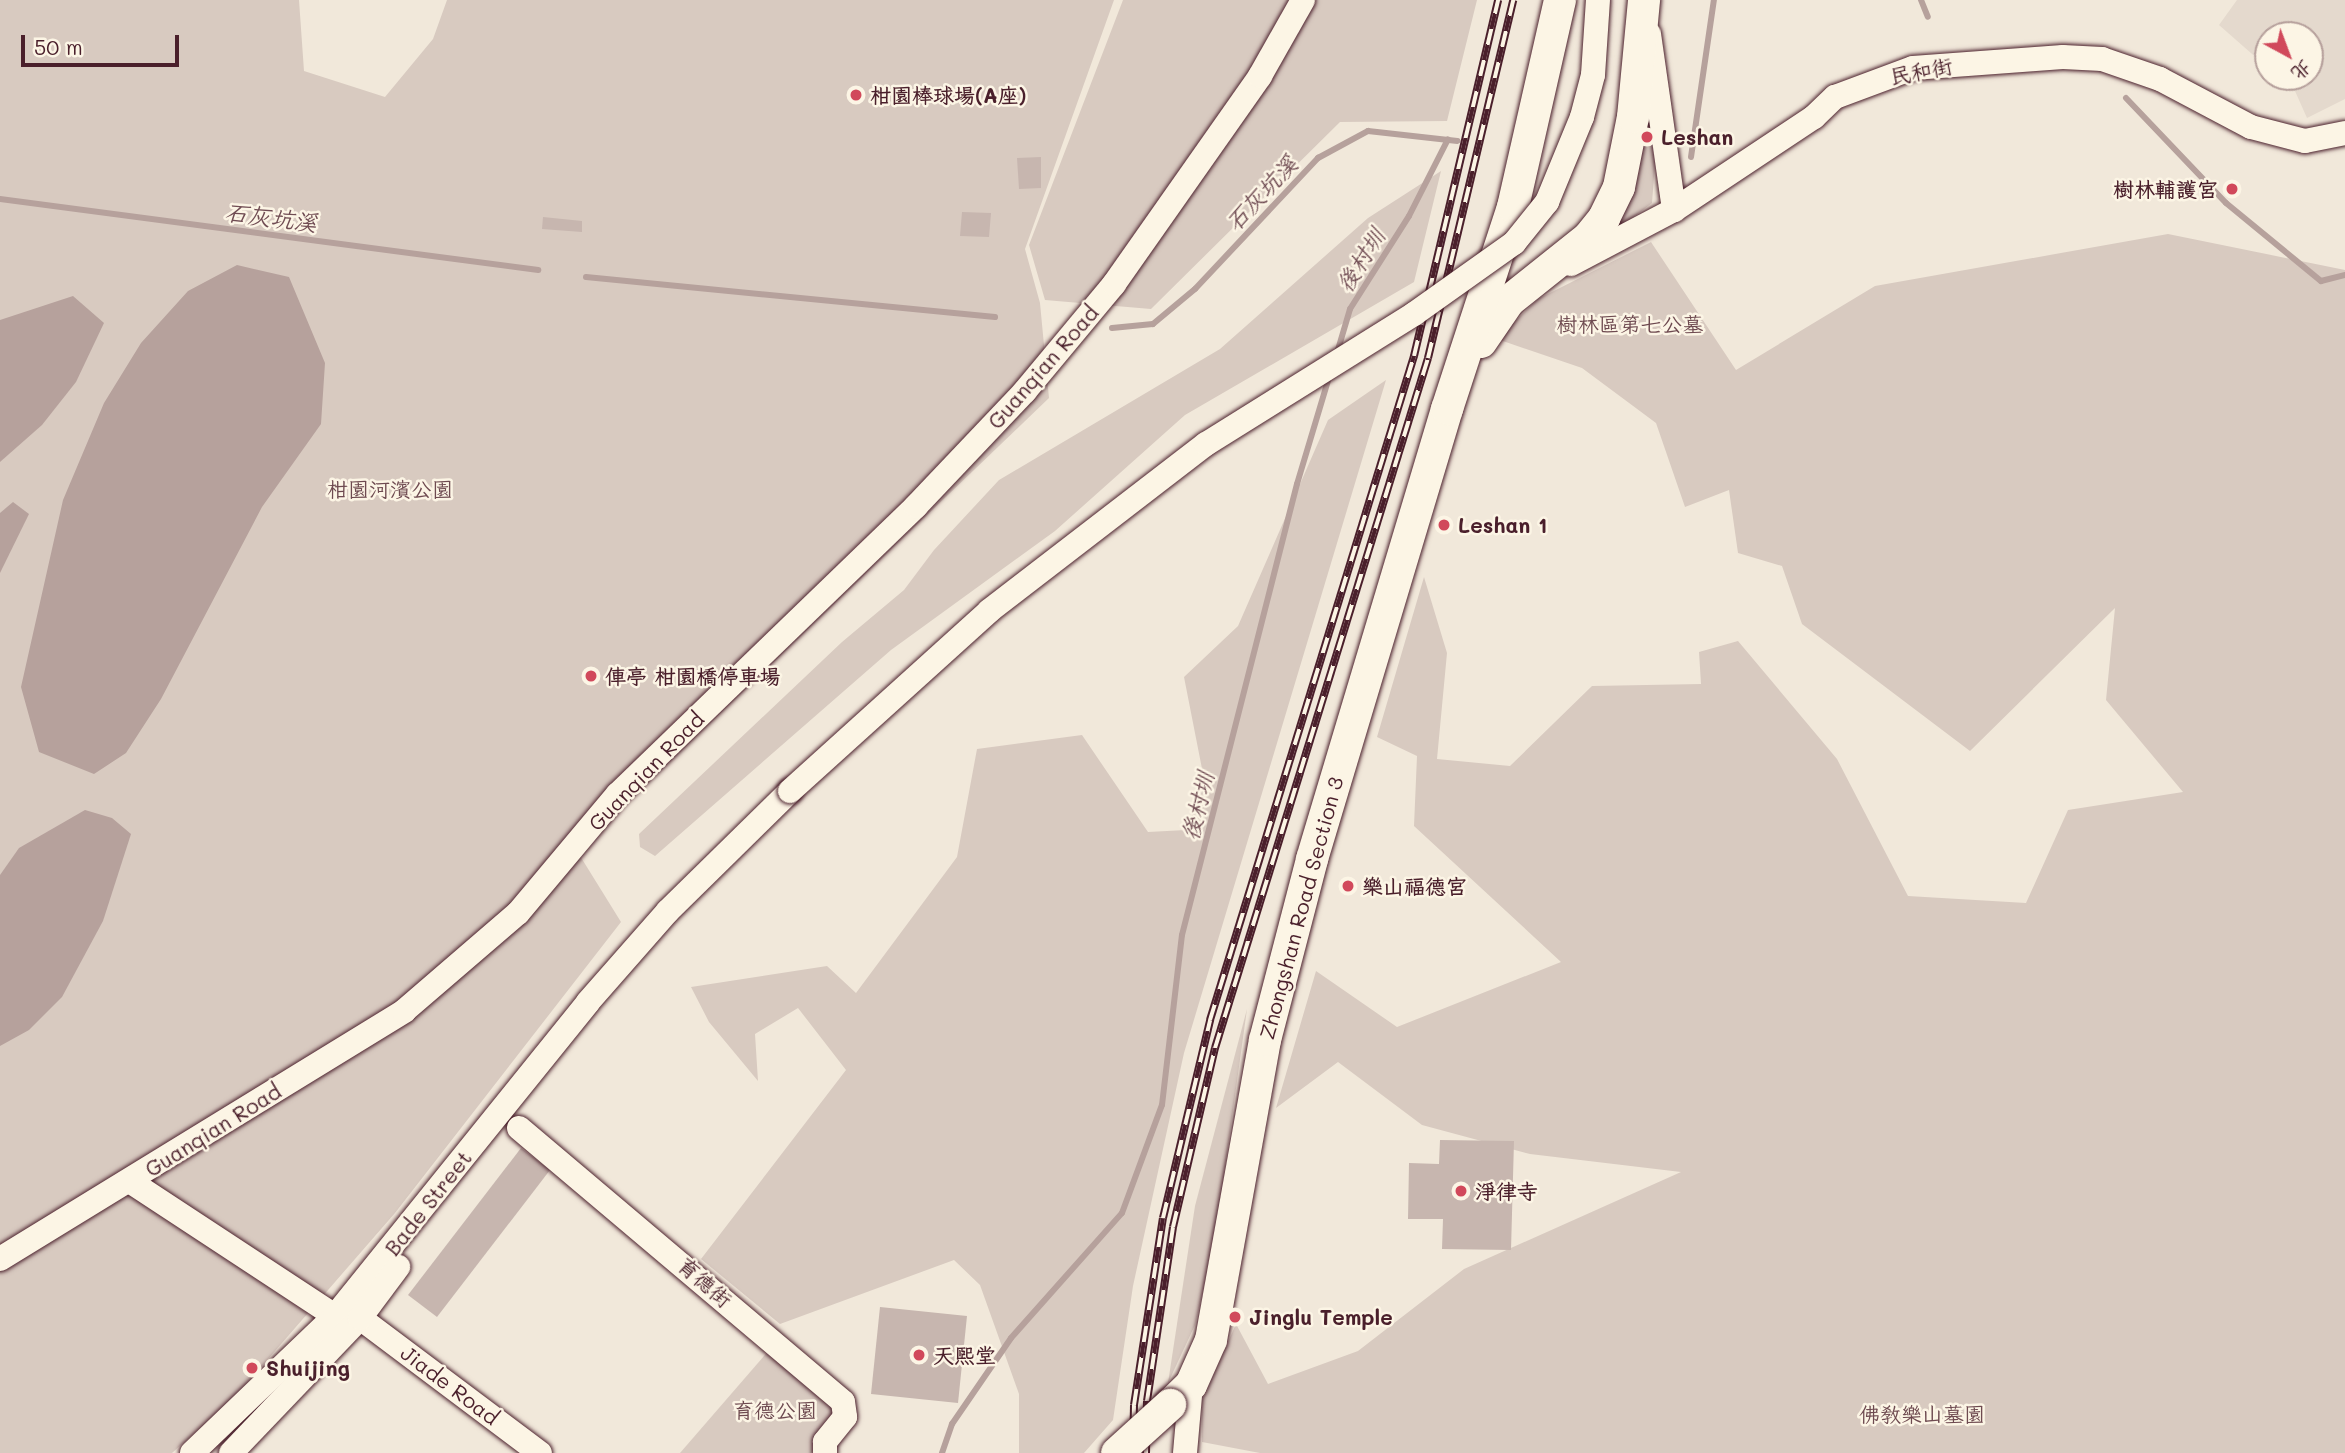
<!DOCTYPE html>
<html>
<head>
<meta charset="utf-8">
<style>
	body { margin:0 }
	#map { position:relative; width:2345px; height:1453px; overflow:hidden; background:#f1e8da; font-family:Mali,"LXGW WenKai TC",sans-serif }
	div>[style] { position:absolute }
	.built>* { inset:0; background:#e4d9cd }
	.green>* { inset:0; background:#d8cac0 }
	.water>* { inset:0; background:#b6a19c }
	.stream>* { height:6px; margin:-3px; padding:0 3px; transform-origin:3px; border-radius:3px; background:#b6a19c }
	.building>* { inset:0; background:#c7b6af }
	.roads { filter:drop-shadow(0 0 2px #4a1f2b) drop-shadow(0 0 2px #4a1f2b) }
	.minor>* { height:24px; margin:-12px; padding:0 12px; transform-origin:12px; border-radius:12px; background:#fcf5e5 }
	.major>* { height:32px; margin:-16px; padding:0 16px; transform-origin:16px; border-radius:16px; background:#fcf5e5 }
	.rail>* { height:8px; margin-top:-4px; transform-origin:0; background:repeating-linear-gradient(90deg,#fcf5e5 0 16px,#4a1f2b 0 32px); box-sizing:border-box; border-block:2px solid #4a1f2b }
	.bridges { filter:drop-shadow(0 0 2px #4a1f2b) drop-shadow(0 0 2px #4a1f2b) }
	.minor-bridge>* { height:24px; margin:-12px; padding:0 12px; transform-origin:12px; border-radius:12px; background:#fcf5e5 }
	.major-bridge>* { height:32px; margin:-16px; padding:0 16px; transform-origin:16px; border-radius:16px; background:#fcf5e5 }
	.dots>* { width:19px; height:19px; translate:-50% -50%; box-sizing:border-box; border:4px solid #fcf5e5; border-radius:50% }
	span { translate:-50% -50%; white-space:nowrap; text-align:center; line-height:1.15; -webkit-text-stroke:5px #fcf5e5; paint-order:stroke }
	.street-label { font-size:21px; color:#4a1f2b }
	.poi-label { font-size:21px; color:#4a1f2b; font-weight:700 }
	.left { translate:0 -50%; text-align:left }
	.right { translate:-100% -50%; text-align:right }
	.park-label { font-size:21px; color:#6e4a50 }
	.water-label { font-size:23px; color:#704c53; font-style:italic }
	.north { position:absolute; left:2254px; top:21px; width:70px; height:70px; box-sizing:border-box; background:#fcf5e5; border:2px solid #b59f9b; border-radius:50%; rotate:139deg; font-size:19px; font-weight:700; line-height:28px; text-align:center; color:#4a1f2b }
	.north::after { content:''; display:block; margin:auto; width:24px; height:32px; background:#d1495b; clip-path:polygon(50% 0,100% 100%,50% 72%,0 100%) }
	.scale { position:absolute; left:21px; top:35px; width:158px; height:32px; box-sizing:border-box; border:4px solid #4a1f2b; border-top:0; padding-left:9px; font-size:21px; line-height:24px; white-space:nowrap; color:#4a1f2b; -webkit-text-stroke:5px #fcf5e5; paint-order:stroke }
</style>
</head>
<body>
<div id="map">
	<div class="built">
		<i style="clip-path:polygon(2237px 0,2345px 0,2345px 99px,2307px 118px,2295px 91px,2278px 77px,2310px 77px,2310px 35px,2268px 35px,2268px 68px,2219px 25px)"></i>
	</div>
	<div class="green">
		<i style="clip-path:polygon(0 0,299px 0,304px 71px,385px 97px,433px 39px,447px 0,1114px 0,1025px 249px,1040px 303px,1049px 398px,577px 851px,621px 922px,395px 1213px,235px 1397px,172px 1453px,0 1453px)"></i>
		<i style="clip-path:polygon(1123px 0,1477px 0,1447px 121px,1340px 122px,1151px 309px,1045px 300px,1029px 245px)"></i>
		<i style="clip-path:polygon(1644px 97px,1655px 163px,1652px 203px,1610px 235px,1639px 171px)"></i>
		<i style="clip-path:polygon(1441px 171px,1414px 282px,1185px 415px,1055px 531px,891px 650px,655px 856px,640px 847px,639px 834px,842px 642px,904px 590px,934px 550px,999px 480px,1220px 349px,1368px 218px)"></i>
		<i style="clip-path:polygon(2168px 234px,2345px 270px,2345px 1453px,1260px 1453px,1202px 1442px,1202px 1401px,1236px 1324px,1268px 1384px,1358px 1351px,1464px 1269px,1681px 1172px,1530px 1154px,1422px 1125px,1338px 1062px,1276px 1108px,1316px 971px,1397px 1027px,1561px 962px,1414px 826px,1417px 756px,1377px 737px,1424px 577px,1447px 653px,1437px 759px,1510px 766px,1592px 686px,1701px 684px,1699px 652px,1738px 641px,1837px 759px,1908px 896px,2026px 903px,2068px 810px,2183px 792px,2106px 700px,2115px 608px,1970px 751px,1802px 624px,1782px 566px,1738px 553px,1729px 490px,1685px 507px,1656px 423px,1582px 368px,1497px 339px,1538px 299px,1651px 242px,1736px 370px,1875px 286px)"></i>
		<i style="clip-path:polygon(1386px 380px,1184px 1053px,1133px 1286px,1113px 1420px,1084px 1453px,1019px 1453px,1019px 1394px,980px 1285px,954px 1260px,780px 1324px,701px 1259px,846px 1070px,798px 1008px,755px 1034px,758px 1081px,709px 1022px,691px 987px,827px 966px,856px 993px,957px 857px,977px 749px,1082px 735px,1148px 832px,1186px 830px,1205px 784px,1184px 677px,1238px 626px,1328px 420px)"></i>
		<i style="clip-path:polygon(1247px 1009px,1215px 1240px,1195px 1325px,1168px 1383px,1195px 1206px)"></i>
		<i style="clip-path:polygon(770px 1349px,837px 1405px,838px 1420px,811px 1453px,680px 1453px)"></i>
	</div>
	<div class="water">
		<i style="clip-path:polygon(237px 265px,289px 277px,325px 363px,321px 424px,262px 507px,161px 699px,126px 753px,94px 774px,39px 752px,21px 687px,63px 500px,104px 403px,141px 343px,188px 291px)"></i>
		<i style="clip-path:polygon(73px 296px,104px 323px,76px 382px,42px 425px,0 462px,0 320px)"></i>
		<i style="clip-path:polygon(13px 502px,29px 514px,0 573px,0 513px)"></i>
		<i style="clip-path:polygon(85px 810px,112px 818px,131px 834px,103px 921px,62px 997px,29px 1030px,0 1046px,0 875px,19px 848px)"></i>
	</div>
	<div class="stream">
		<i style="left:1921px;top:0;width:18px;rotate:68deg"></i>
		<i style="left:2126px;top:98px;width:145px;rotate:46.4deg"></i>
		<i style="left:2226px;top:203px;width:123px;rotate:39.4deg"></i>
		<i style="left:2321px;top:281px;width:25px;rotate:-14deg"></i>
		<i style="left:1691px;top:157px;width:159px;rotate:-81.7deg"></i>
		<i style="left:0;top:199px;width:543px;rotate:7.52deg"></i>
		<i style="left:586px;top:277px;width:411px;rotate:5.6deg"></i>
		<i style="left:1112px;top:328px;width:41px;rotate:-5.6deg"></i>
		<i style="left:1153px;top:324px;width:55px;rotate:-39.8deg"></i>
		<i style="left:1195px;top:289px;width:180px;rotate:-46.8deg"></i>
		<i style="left:1318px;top:158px;width:57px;rotate:-28.4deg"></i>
		<i style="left:1368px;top:131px;width:90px;rotate:6.4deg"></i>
		<i style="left:1337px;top:353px;width:46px;rotate:-73.5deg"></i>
		<i style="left:1350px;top:309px;width:110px;rotate:-57.6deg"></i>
		<i style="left:1409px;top:216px;width:86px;rotate:-63.1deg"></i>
		<i style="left:942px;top:1453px;width:31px;rotate:-71deg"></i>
		<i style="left:952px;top:1424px;width:104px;rotate:-55.5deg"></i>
		<i style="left:1011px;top:1338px;width:167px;rotate:-48.4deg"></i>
		<i style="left:1122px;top:1213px;width:115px;rotate:-69.7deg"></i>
		<i style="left:1162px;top:1105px;width:171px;rotate:-83.3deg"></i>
		<i style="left:1182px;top:935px;width:465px;rotate:-75.7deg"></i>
		<i style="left:1297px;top:484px;width:112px;rotate:-73.3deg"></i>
	</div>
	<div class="building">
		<i style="clip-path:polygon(1041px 157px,1041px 188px,1019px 189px,1017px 158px)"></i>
		<i style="clip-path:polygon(962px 212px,991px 213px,989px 237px,960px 236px)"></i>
		<i style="clip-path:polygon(543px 217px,582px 221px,582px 232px,542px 229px)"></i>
		<i style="clip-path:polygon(1440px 1140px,1514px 1141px,1511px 1250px,1442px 1249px,1443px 1219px,1408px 1219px,1409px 1163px,1439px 1164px)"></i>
		<i style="clip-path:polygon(521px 1148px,550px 1170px,437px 1317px,408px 1295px)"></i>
		<i style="clip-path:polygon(880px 1307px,967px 1316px,958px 1403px,871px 1394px)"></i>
	</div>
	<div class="roads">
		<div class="minor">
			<i style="left:1649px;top:34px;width:178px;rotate:81.9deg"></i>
			<i style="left:1571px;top:264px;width:116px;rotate:-27.7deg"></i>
			<i style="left:1674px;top:210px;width:168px;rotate:-33.6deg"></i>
			<i style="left:1814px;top:117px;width:29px;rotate:-44deg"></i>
			<i style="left:1835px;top:97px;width:83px;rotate:-20.4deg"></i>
			<i style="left:1913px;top:68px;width:150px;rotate:-4.2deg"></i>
			<i style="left:2063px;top:57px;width:39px;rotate:3deg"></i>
			<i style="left:2102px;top:59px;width:61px;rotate:19deg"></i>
			<i style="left:2160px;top:79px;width:103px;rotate:27.8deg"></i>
			<i style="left:2251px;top:127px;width:56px;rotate:14.5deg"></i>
			<i style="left:2305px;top:141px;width:41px;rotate:-11.3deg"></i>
			<i style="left:519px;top:1128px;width:424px;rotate:40.2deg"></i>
			<i style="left:843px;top:1402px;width:15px;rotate:82deg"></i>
			<i style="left:845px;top:1417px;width:32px;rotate:129deg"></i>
			<i style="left:825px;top:1442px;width:11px;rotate:90deg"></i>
			<i style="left:131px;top:1182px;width:244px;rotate:33.3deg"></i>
			<i style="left:335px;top:1316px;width:25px;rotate:5deg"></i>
			<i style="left:360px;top:1318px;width:225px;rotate:36.9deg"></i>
			<i style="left:0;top:1259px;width:474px;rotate:-31.5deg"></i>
			<i style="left:404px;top:1011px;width:150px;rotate:-40.7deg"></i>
			<i style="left:518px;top:913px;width:155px;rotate:-50deg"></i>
			<i style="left:618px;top:794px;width:414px;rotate:-44deg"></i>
			<i style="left:916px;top:506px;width:158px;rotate:-46.5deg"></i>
			<i style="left:1025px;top:391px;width:139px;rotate:-50.2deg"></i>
			<i style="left:1114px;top:284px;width:254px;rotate:-54.9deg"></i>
			<i style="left:1260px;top:76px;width:87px;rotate:-60.5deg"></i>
			<i style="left:192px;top:1453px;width:198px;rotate:-43.8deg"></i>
			<i style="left:335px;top:1316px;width:403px;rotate:-51.1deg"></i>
			<i style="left:588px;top:1002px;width:121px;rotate:-48.7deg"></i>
			<i style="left:668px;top:911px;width:171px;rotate:-44.5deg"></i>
			<i style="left:231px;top:1453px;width:187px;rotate:-46.3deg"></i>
			<i style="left:360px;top:1318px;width:64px;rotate:-53.3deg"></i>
			<i style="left:1185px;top:1453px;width:68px;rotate:-85deg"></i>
		</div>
		<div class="major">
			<i style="left:1481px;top:342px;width:50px;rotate:-55.7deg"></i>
			<i style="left:1509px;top:301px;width:101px;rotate:-38.6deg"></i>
			<i style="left:1588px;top:238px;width:26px;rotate:-51deg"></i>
			<i style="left:1604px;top:218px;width:34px;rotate:-64deg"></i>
			<i style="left:1619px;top:187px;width:71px;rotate:-78.7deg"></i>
			<i style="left:1633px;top:117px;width:118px;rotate:-84.6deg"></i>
			<i style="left:1170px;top:1405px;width:29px;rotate:-44deg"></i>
			<i style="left:1191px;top:1385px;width:49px;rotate:-66deg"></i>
			<i style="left:1211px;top:1340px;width:305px;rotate:-79.8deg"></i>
			<i style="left:1265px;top:1040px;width:187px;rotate:-75.4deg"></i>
			<i style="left:1312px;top:859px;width:470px;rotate:-73.3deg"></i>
			<i style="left:1447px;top:409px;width:213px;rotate:-71.9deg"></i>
			<i style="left:1513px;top:207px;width:212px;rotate:-77.2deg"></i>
		</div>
	</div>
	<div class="rail">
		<i style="left:1133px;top:1453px;width:48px;rotate:-88.8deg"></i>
		<i style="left:1134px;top:1405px;width:189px;rotate:-81.2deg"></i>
		<i style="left:1163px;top:1218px;width:204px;rotate:-76.6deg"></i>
		<i style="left:1210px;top:1020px;width:695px;rotate:-72.92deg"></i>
		<i style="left:1414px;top:356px;width:366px;rotate:-76.7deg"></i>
		<i style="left:1146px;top:1453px;width:52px;rotate:-88.9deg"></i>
		<i style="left:1147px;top:1401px;width:176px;rotate:-81.5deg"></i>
		<i style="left:1173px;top:1227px;width:184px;rotate:-76.8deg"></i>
		<i style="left:1215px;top:1048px;width:722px;rotate:-72.84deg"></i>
		<i style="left:1428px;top:358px;width:368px;rotate:-76.6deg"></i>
	</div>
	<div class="bridges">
		<div class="minor-bridge">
			<i style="left:790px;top:791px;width:268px;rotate:-42.1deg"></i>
			<i style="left:989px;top:611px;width:274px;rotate:-37.6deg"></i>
			<i style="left:1206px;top:444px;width:245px;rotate:-32deg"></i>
			<i style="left:1414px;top:314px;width:123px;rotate:-35.4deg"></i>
			<i style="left:1514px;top:243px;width:53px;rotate:-51.2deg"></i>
			<i style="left:1547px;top:202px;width:92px;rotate:-67.6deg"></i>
			<i style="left:1582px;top:117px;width:43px;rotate:-75.3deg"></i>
			<i style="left:1593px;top:75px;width:75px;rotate:-86.2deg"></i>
		</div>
		<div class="major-bridge">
			<i style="left:1117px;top:1453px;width:72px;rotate:-42.2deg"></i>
		</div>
	</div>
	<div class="dots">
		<i style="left:856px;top:95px;background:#d1495b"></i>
		<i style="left:1647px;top:137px;background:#d1495b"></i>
		<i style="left:2232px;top:189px;background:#d1495b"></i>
		<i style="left:1444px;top:525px;background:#d1495b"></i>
		<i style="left:591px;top:676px;background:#d1495b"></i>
		<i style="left:1348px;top:886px;background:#d1495b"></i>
		<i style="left:1461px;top:1191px;background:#d1495b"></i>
		<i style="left:1235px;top:1317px;background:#d1495b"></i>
		<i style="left:919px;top:1355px;background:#d1495b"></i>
		<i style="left:252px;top:1368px;background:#d1495b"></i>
	</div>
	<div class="street-label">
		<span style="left:1921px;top:71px;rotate:-11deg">民和街</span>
		<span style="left:1043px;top:367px;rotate:-49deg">Guanqian Road</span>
		<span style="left:646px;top:771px;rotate:-46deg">Guanqian Road</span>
		<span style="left:1301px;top:908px;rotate:-75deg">Zhongshan Road Section 3</span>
		<span style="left:213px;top:1130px;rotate:-32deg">Guanqian Road</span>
		<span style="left:428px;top:1203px;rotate:-52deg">Bade Street</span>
		<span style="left:705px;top:1282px;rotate:41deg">育德街</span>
		<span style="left:450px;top:1385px;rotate:37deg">Jiade Road</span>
	</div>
	<div class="poi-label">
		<span class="left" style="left:870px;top:95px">柑園棒球場(A座)</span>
		<span class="left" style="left:1661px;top:137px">Leshan</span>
		<span class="right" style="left:2218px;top:189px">樹林輔護宮</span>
		<span class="left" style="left:1458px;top:525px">Leshan 1</span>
		<span class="left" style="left:605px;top:676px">俥亭 柑園橋停車場</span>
		<span class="left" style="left:1362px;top:886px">樂山福德宮</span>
		<span class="left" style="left:1475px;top:1191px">淨律寺</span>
		<span class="left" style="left:1249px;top:1317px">Jinglu Temple</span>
		<span class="left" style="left:933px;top:1355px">天熙堂</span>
		<span class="left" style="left:266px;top:1368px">Shuijing</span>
	</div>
	<div class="park-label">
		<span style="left:1630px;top:324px">樹林區第七公墓</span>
		<span style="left:390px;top:489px">柑園河濱公園</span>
		<span style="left:775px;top:1410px">育德公園</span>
		<span style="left:1922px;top:1414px">佛教樂山墓園</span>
	</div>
	<div class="water-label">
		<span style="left:1261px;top:193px;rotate:-47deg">石灰坑溪</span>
		<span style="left:271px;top:217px;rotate:7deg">石灰坑溪</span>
		<span style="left:1360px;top:260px;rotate:-58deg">後村圳</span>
		<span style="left:1197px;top:806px;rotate:-76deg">後村圳</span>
	</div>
	<div class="north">北</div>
	<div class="scale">50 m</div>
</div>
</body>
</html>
